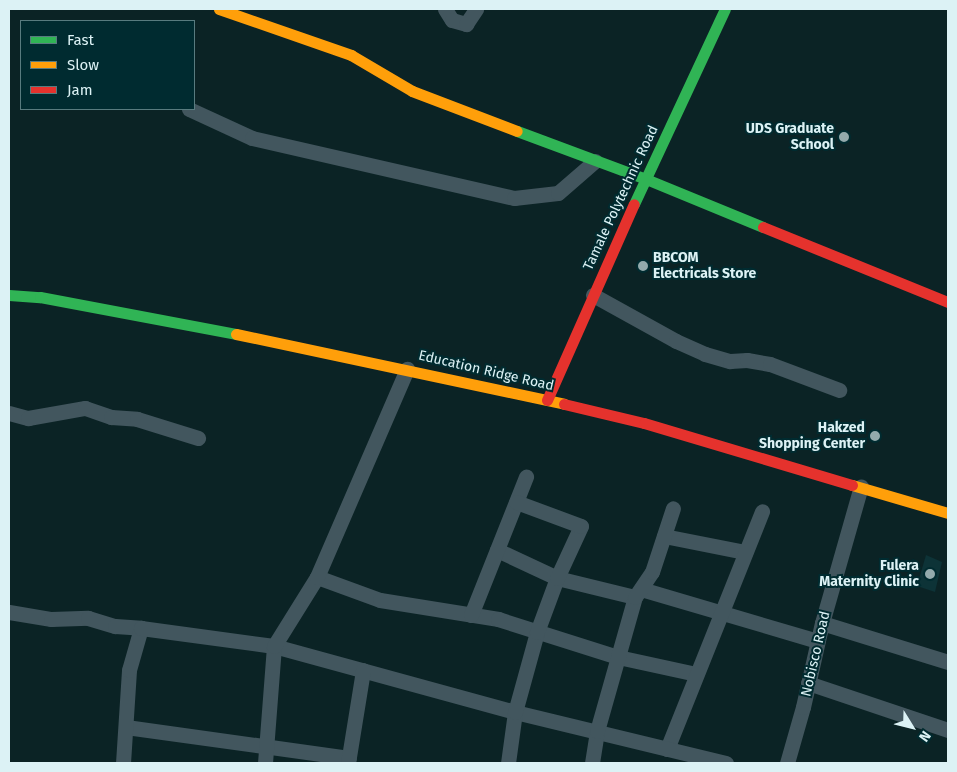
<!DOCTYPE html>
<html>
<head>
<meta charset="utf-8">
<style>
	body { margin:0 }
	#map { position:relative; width:957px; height:772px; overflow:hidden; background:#0b2325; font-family:"Fira Sans",sans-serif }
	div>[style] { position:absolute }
	.built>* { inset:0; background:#0d3337 }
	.street>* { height:15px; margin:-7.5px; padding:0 7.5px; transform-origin:7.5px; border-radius:7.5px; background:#42565e }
	.fast>* { height:11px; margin:-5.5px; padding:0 5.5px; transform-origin:5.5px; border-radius:5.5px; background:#30b455 }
	.slow>* { height:11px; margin:-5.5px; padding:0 5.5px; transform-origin:5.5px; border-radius:5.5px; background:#ff9f0a }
	.jam>* { height:11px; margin:-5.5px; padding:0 5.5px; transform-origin:5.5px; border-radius:5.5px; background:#e5322d }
	.dots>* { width:14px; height:14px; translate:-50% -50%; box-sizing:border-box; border:2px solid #002b30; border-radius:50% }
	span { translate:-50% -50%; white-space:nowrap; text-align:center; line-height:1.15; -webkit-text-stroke:4px #002b30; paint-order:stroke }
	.poi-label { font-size:14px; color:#dcf2f5; font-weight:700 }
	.right { translate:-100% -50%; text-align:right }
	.left { translate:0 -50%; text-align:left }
	.street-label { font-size:14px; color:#dcf2f5 }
	.frame { position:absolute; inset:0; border:10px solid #dcf2f5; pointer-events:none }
	.legend { position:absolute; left:20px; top:20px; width:175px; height:90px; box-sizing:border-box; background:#002b30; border:1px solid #587b7f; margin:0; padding:6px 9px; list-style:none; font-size:15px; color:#dcf2f5 }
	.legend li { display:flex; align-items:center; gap:10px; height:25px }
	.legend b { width:25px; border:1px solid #587b7f }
	.north { position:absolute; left:887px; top:702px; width:50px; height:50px; -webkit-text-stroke:4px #002b30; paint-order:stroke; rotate:126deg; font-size:14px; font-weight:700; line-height:20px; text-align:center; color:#dcf2f5 }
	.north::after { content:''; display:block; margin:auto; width:18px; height:22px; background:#dcf2f5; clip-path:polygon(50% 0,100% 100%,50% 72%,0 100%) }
</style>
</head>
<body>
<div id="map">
	<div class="built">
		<i style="clip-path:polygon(926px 555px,942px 562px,935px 592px,917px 586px)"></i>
	</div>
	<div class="street">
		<i style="left:445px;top:9px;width:13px;rotate:58deg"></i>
		<i style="left:452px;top:20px;width:15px;rotate:16deg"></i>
		<i style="left:466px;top:24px;width:18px;rotate:-56deg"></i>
		<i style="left:189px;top:109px;width:69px;rotate:24.7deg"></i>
		<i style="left:252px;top:138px;width:269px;rotate:12.9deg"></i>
		<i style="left:514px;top:198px;width:44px;rotate:-6.5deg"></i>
		<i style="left:558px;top:193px;width:49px;rotate:-40.9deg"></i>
		<i style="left:593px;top:295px;width:95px;rotate:29deg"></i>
		<i style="left:676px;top:341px;width:32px;rotate:24deg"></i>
		<i style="left:705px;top:354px;width:26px;rotate:16deg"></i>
		<i style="left:730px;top:361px;width:17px;rotate:-3deg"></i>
		<i style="left:747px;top:360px;width:23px;rotate:10deg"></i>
		<i style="left:770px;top:364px;width:74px;rotate:20.6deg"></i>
		<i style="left:9px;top:413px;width:20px;rotate:15deg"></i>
		<i style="left:28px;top:418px;width:58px;rotate:-10deg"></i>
		<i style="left:85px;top:408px;width:28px;rotate:19deg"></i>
		<i style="left:111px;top:417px;width:26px;rotate:4deg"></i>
		<i style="left:137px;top:419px;width:64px;rotate:17.3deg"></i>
		<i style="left:664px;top:536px;width:83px;rotate:11.2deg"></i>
		<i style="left:497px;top:550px;width:66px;rotate:25deg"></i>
		<i style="left:557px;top:578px;width:80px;rotate:13.7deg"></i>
		<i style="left:317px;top:577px;width:67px;rotate:20.1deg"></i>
		<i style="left:380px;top:600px;width:120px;rotate:9.1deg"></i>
		<i style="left:498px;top:619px;width:126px;rotate:17.6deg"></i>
		<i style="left:618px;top:657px;width:80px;rotate:12.3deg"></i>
		<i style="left:641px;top:589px;width:184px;rotate:16.4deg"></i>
		<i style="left:9px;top:612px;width:43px;rotate:9.5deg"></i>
		<i style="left:51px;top:619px;width:37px;rotate:-2deg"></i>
		<i style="left:88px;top:618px;width:28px;rotate:17deg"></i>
		<i style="left:115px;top:626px;width:26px;rotate:4deg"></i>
		<i style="left:471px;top:615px;width:149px;rotate:-68.3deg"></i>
		<i style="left:822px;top:623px;width:132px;rotate:17.2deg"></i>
		<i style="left:808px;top:683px;width:148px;rotate:18.6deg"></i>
		<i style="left:126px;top:727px;width:225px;rotate:7.9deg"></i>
		<i style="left:667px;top:749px;width:256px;rotate:-68.2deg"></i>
		<i style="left:123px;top:763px;width:93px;rotate:-86.3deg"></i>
		<i style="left:129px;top:670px;width:44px;rotate:-74.1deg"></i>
		<i style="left:141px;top:628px;width:134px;rotate:7.7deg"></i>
		<i style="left:274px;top:646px;width:250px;rotate:15.3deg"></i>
		<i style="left:515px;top:712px;width:217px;rotate:13.6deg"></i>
		<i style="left:265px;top:763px;width:117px;rotate:-85.6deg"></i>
		<i style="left:274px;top:646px;width:81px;rotate:-58.1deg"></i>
		<i style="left:317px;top:577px;width:227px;rotate:-66.6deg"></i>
		<i style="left:348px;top:763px;width:94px;rotate:-80.8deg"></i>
		<i style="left:508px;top:763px;width:51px;rotate:-82.2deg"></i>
		<i style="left:515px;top:712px;width:83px;rotate:-74.6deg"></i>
		<i style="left:537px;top:632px;width:58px;rotate:-69.7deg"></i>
		<i style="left:557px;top:578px;width:57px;rotate:-65.2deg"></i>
		<i style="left:581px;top:526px;width:69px;rotate:-159.7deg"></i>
		<i style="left:592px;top:763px;width:32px;rotate:-81deg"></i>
		<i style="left:597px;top:731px;width:139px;rotate:-74.2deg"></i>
		<i style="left:635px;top:597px;width:30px;rotate:-56deg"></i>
		<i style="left:652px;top:572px;width:67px;rotate:-71.8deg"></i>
		<i style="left:787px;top:763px;width:58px;rotate:-74.1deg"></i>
		<i style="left:803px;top:707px;width:86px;rotate:-77.3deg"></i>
		<i style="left:822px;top:623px;width:142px;rotate:-74.1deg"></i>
	</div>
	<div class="fast">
		<i style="left:517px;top:131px;width:138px;rotate:20.4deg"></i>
		<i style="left:646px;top:179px;width:126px;rotate:22.3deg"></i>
		<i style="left:634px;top:204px;width:215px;rotate:-65deg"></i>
		<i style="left:9px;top:295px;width:31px;rotate:4deg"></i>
		<i style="left:40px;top:297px;width:199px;rotate:10.7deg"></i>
	</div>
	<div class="slow">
		<i style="left:219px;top:9px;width:140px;rotate:19.2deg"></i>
		<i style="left:351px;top:55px;width:71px;rotate:30.5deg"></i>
		<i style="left:412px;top:91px;width:112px;rotate:20.9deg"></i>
		<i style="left:236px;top:334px;width:335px;rotate:12deg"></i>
		<i style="left:852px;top:485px;width:100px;rotate:16.3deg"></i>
	</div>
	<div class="jam">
		<i style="left:763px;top:227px;width:200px;rotate:22.1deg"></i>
		<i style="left:547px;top:400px;width:214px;rotate:-66.1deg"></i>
		<i style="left:564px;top:404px;width:82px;rotate:13.4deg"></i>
		<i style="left:644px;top:423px;width:217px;rotate:16.6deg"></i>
	</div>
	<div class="dots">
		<i style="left:844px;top:137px;background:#93aaac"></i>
		<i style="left:643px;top:266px;background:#93aaac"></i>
		<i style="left:875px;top:436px;background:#93aaac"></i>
		<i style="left:930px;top:574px;background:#93aaac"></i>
	</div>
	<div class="poi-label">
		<span class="right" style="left:834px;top:137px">UDS Graduate<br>School</span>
		<span class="left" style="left:653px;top:266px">BBCOM<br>Electricals Store</span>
		<span class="right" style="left:865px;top:436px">Hakzed<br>Shopping Center</span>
		<span class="right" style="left:919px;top:574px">Fulera<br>Maternity Clinic</span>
	</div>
	<div class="street-label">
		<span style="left:621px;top:198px;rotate:-65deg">Tamale Polytechnic Road</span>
		<span style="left:486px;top:371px;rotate:13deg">Education Ridge Road</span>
		<span style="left:816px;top:654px;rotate:-77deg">Nobisco Road</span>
	</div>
	<div class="frame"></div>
	<ul class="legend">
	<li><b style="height:6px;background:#30b455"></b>Fast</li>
	<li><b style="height:6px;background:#ff9f0a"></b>Slow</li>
	<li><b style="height:6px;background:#e5322d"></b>Jam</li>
	</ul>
	<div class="north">N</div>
</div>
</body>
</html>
